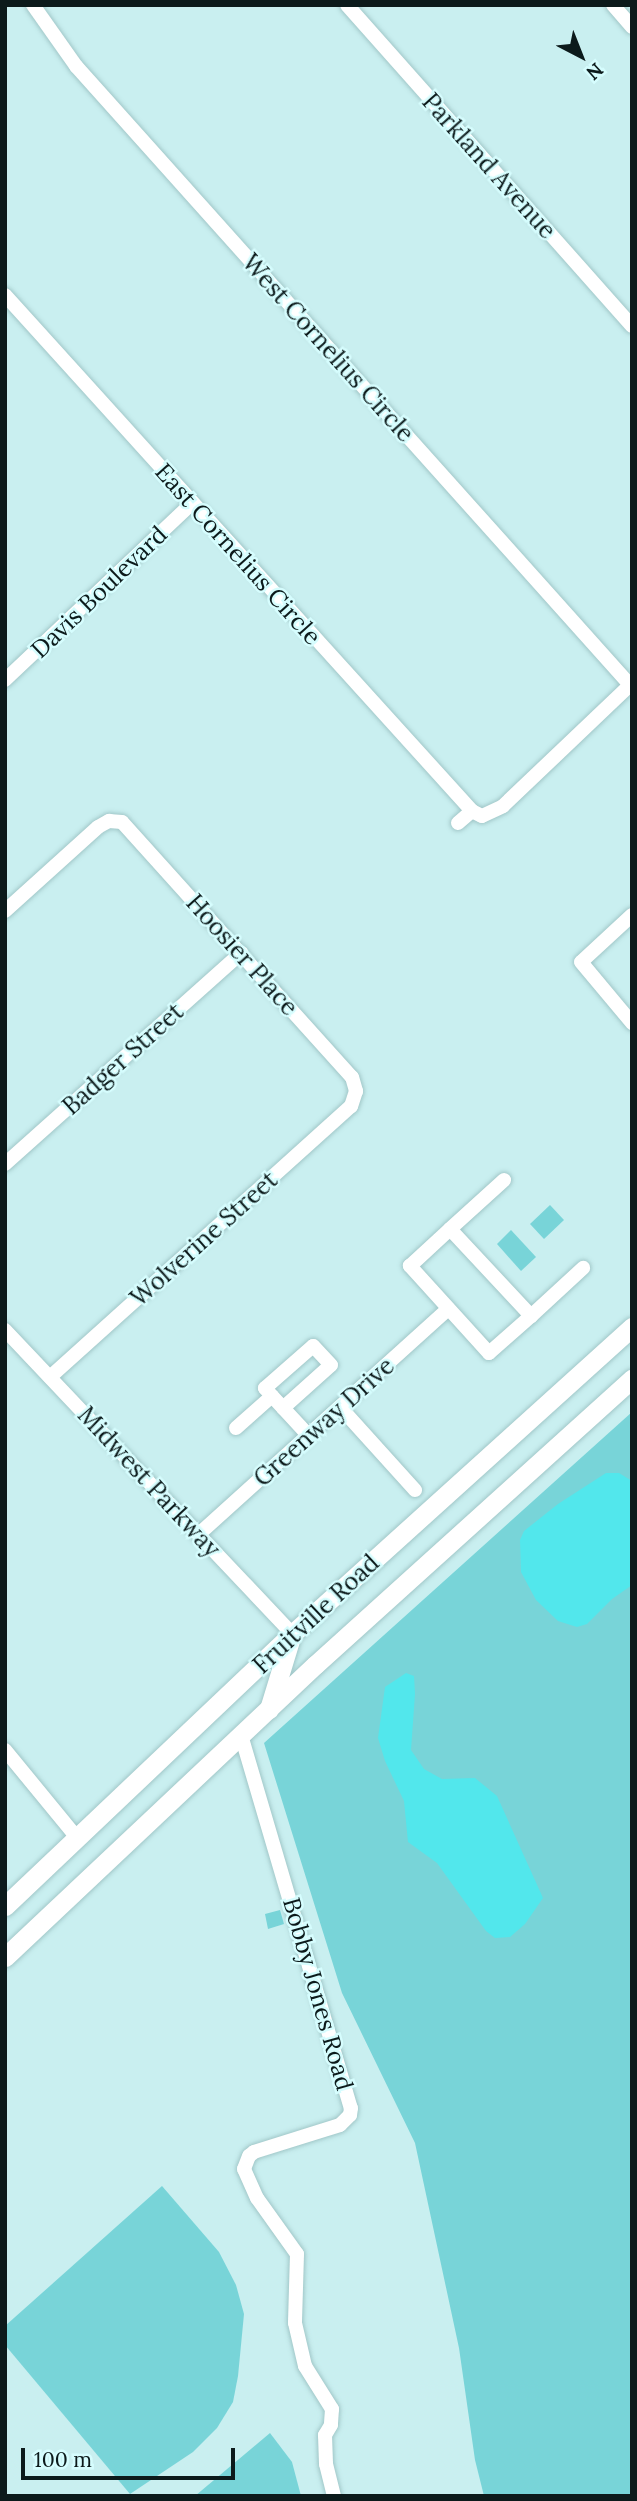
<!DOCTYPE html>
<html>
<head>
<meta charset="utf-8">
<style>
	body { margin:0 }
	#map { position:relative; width:637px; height:2501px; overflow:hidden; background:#c9eff0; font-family:Lora,serif }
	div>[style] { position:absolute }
	.green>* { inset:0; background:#78d4d8 }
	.water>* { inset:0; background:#52e7ec }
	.roads { filter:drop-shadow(0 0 2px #a1c7c8) drop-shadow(0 0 2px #a1c7c8) }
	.minor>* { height:14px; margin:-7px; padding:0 7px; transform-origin:7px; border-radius:7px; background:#fff }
	.major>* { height:19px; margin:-9.5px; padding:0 9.5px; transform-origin:9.5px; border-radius:9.5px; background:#fff }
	span { translate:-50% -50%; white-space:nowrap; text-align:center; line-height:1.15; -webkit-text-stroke:5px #d6fdfe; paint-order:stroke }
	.street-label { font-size:24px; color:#0c1a1b }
	.frame { position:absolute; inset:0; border:7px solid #0c1a1b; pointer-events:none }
	.north { position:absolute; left:546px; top:21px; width:70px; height:70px; -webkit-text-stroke:5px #d6fdfe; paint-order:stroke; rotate:138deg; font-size:19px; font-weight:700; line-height:28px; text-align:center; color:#0c1a1b }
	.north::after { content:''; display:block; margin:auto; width:24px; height:32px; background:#0c1a1b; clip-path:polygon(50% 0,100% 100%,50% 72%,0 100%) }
	.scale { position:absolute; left:21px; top:2448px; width:214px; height:32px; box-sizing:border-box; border:4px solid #0c1a1b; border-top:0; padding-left:9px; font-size:21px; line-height:24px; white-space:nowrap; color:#0c1a1b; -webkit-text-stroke:5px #d6fdfe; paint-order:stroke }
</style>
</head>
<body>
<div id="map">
	<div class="green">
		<i style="clip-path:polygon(550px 1205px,564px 1220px,544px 1239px,530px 1224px)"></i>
		<i style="clip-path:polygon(511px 1230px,536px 1257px,521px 1271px,497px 1244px)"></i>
		<i style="clip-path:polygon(632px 1412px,632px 2496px,484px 2496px,475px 2460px,459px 2348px,415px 2143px,342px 1993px,264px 1743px)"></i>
		<i style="clip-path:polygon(280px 1910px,284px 1924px,268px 1929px,265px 1914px)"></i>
		<i style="clip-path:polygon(162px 2186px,219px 2252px,236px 2285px,244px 2314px,238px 2376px,233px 2402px,217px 2428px,193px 2452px,130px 2494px,5px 2345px,5px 2326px)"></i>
		<i style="clip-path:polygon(270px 2433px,292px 2462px,301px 2496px,195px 2496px)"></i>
	</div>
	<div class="water">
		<i style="clip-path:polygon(606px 1473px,619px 1473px,632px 1481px,632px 1585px,612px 1599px,587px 1624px,577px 1627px,558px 1621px,536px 1600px,521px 1572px,520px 1540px,524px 1531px,558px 1504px)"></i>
		<i style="clip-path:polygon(406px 1673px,414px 1676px,415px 1694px,411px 1750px,424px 1769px,442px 1779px,475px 1778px,497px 1796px,543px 1898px,525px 1924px,510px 1937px,495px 1938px,486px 1931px,437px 1863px,408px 1842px,404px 1801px,385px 1761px,378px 1738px,385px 1687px)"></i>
	</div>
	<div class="roads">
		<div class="minor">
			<i style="left:33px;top:5px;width:75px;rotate:54.8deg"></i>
			<i style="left:76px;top:66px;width:831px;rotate:48.17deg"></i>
			<i style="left:347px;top:5px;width:429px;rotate:48.4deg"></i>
			<i style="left:613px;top:5px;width:29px;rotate:49deg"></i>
			<i style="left:5px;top:295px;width:696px;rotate:47.85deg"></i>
			<i style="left:472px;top:811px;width:11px;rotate:27deg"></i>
			<i style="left:482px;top:816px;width:23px;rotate:-25deg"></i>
			<i style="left:503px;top:806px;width:178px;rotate:-43.6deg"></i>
			<i style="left:5px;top:680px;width:257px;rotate:-43.4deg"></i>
			<i style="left:458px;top:823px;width:18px;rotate:-41deg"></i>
			<i style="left:5px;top:911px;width:125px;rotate:-42.1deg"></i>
			<i style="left:98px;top:827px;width:13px;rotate:-29deg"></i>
			<i style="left:109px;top:821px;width:13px;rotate:4deg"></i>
			<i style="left:122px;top:822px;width:343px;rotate:48deg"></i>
			<i style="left:352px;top:1077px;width:15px;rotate:74deg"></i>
			<i style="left:356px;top:1091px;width:16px;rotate:108deg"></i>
			<i style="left:351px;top:1106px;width:405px;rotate:138deg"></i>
			<i style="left:632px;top:915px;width:69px;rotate:137.3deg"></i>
			<i style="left:581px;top:962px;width:80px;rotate:50.1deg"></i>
			<i style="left:5px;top:1164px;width:317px;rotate:-41.8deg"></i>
			<i style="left:450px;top:1229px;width:119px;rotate:47deg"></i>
			<i style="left:531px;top:1316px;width:56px;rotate:138.6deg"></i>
			<i style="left:489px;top:1353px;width:118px;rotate:-132.2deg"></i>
			<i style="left:410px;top:1266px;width:54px;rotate:-42.8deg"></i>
			<i style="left:450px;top:1229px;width:73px;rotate:-42.2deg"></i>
			<i style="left:531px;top:1316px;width:71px;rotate:-42.7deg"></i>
			<i style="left:5px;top:1330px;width:418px;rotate:46.6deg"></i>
			<i style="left:340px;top:1407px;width:112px;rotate:47.9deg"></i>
			<i style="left:283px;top:1408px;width:64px;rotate:-41.9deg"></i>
			<i style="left:331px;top:1365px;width:26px;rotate:-133deg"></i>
			<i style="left:313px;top:1346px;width:64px;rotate:138.8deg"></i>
			<i style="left:265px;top:1388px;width:11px;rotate:49deg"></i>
			<i style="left:272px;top:1396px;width:54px;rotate:47.2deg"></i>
			<i style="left:236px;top:1428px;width:48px;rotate:-41.6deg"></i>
			<i style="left:199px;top:1534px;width:336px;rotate:-42.1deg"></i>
			<i style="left:241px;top:1735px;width:389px;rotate:73.6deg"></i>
			<i style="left:351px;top:2108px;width:7px;rotate:98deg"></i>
			<i style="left:350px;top:2115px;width:14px;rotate:135deg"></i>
			<i style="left:340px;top:2125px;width:90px;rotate:162.6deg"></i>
			<i style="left:254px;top:2152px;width:6px;rotate:141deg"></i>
			<i style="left:249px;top:2156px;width:14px;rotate:111deg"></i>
			<i style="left:244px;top:2169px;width:32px;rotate:66deg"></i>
			<i style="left:257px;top:2198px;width:69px;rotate:54.5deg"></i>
			<i style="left:297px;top:2254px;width:69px;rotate:91.7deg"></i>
			<i style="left:295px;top:2323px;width:44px;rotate:76.9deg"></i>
			<i style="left:305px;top:2366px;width:51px;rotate:57.9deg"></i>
			<i style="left:332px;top:2409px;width:16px;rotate:94deg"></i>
			<i style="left:331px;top:2425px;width:12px;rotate:121deg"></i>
			<i style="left:325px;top:2435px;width:29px;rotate:88deg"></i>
			<i style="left:326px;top:2464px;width:33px;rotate:76deg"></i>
			<i style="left:5px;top:1750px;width:115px;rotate:50.6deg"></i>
		</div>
		<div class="major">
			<i style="left:269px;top:1709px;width:75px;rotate:-73deg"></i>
			<i style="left:5px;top:1906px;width:395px;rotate:-43.5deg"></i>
			<i style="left:292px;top:1634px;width:458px;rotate:-42.1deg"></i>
			<i style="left:5px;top:1957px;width:426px;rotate:-43.3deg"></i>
			<i style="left:315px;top:1665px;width:427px;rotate:-42.1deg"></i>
		</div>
	</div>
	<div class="street-label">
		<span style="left:489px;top:166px;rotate:48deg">Parkland Avenue</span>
		<span style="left:328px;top:348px;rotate:48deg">West Cornelius Circle</span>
		<span style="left:238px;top:554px;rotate:48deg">East Cornelius Circle</span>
		<span style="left:99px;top:592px;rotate:-44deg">Davis Boulevard</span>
		<span style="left:242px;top:955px;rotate:48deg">Hoosier Place</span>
		<span style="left:123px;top:1059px;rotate:-42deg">Badger Street</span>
		<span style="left:204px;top:1239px;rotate:-42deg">Wolverine Street</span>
		<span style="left:324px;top:1422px;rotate:-42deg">Greenway Drive</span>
		<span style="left:149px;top:1482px;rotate:47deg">Midwest Parkway</span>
		<span style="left:316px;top:1614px;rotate:-43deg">Fruitville Road</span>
		<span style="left:318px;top:1994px;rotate:74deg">Bobby Jones Road</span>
	</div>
	<div class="frame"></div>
	<div class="north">N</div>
	<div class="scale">100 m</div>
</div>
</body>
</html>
